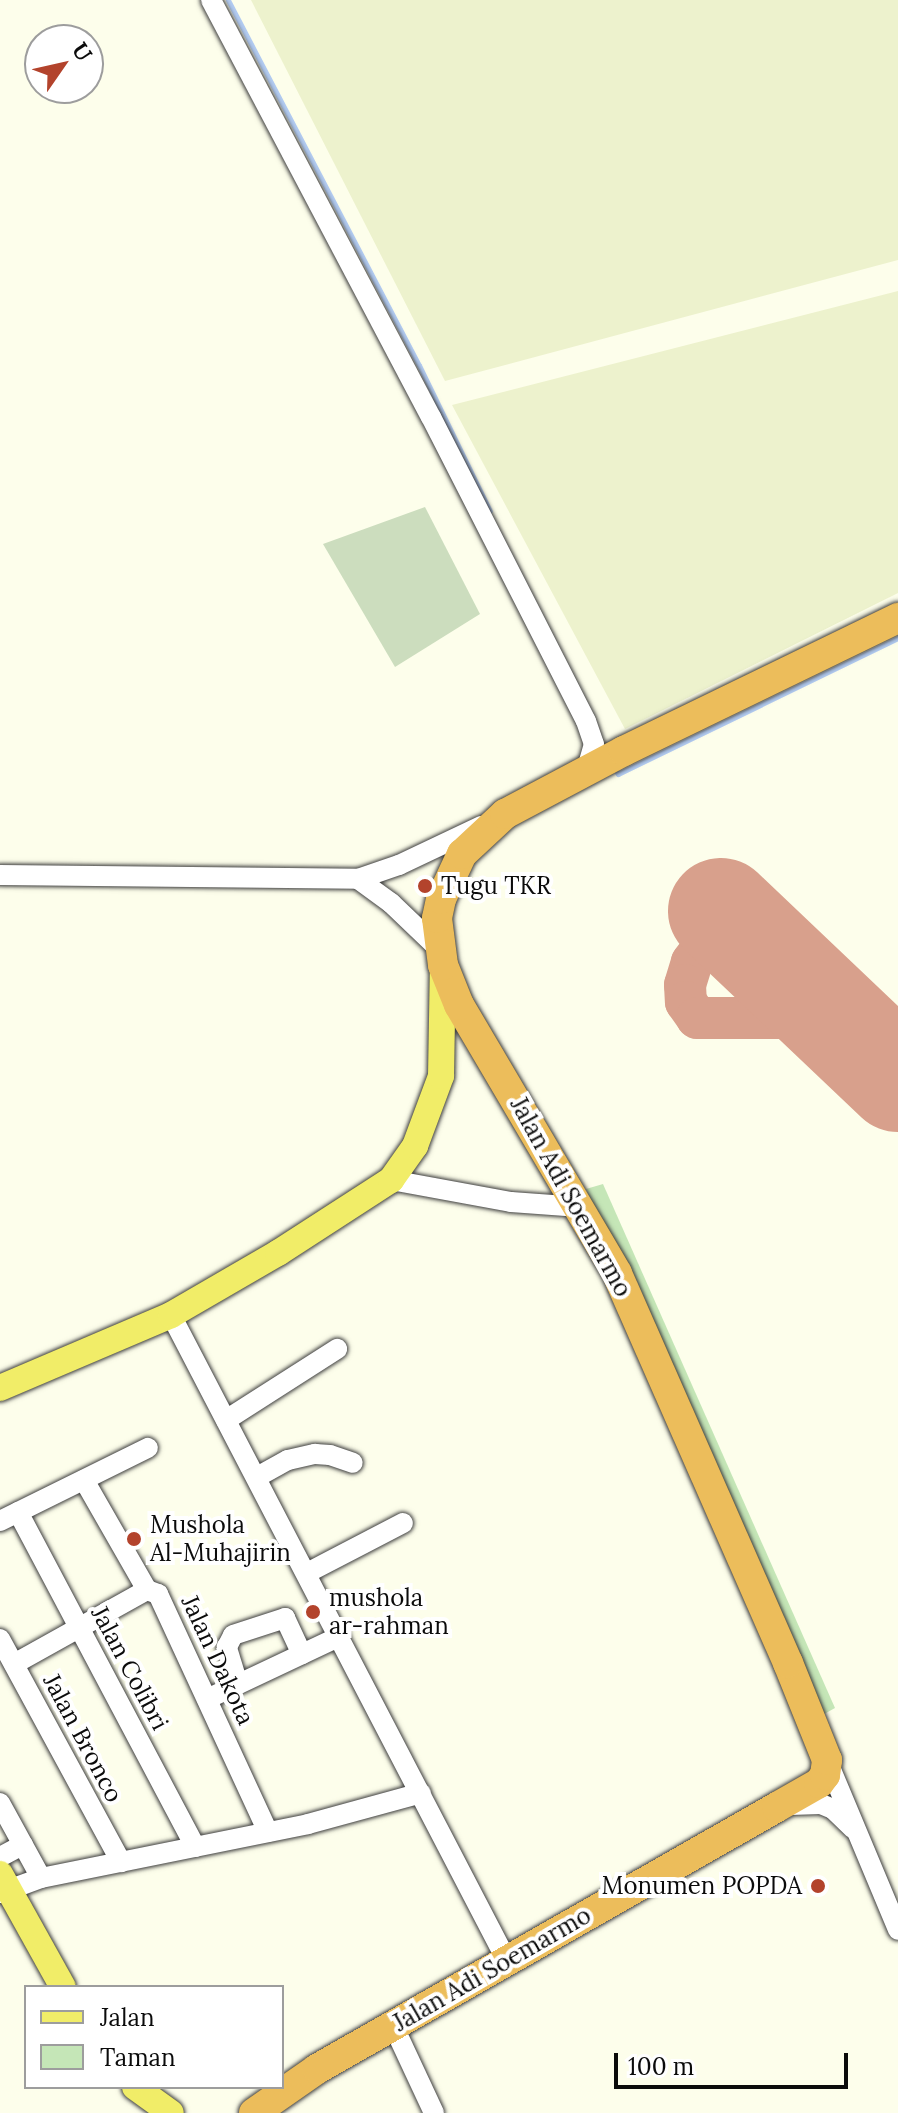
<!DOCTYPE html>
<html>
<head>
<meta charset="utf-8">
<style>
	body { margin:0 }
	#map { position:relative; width:898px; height:2113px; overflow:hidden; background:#fdfeeb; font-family:Lora,serif }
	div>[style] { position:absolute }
	.farmland>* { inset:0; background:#edf2cd }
	.green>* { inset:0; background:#c5e6b7 }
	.cemetery>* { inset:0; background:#ccddbe }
	.stream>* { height:5px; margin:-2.5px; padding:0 2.5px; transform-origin:2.5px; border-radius:2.5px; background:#b3ccf2 }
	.taxiway>* { height:42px; margin:-21px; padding:0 21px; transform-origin:21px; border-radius:21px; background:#d8a08c }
	.runway>* { height:106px; margin:-53px; padding:0 53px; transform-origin:53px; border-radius:53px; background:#d8a08c }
	.roads { filter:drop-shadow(0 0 2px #3e3e3e) drop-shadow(0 0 2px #3e3e3e) }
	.minor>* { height:20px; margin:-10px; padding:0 10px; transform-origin:10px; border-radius:10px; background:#fff }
	.major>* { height:26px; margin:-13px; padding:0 13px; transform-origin:13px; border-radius:13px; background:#f1ed68 }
	.highway>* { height:30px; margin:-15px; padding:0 15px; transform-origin:15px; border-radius:15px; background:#ecbd5b }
	.dots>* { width:22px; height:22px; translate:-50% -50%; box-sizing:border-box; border:4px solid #fff; border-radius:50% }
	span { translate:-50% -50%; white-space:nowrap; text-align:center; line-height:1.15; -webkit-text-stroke:8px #fff; paint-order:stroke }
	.poi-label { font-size:24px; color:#0b0b0b }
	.left { translate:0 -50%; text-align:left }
	.right { translate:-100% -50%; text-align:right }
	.street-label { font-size:24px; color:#0b0b0b }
	.legend { position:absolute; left:24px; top:1985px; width:260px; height:104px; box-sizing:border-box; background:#fff; border:2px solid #9d9d9d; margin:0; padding:10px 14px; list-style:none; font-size:24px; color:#0b0b0b }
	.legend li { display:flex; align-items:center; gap:16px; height:40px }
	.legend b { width:40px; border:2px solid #9d9d9d }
	.north { position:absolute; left:24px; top:24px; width:80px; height:80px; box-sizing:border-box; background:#fff; border:2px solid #9d9d9d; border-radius:50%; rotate:56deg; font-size:22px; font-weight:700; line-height:32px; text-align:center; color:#0b0b0b }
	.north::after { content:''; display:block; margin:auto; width:28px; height:36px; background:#b3432c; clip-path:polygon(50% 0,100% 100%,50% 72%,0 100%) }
	.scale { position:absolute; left:614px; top:2053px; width:234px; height:36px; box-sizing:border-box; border:4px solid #0b0b0b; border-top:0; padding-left:10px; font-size:24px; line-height:28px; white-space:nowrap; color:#0b0b0b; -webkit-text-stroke:6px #fff; paint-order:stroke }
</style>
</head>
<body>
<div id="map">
	<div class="farmland">
		<i style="clip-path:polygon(251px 0,898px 0,898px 260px,445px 381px)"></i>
		<i style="clip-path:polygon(898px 291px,898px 593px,625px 729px,452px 405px)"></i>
	</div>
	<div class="green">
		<i style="clip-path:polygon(603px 1184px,835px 1708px,817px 1718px,586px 1189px)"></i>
	</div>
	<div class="cemetery">
		<i style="clip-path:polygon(425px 507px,480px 614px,395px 667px,323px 544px)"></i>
	</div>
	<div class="stream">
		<i style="left:228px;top:0;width:412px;rotate:62.4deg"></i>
		<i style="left:419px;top:365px;width:162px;rotate:64.1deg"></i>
		<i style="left:615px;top:769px;width:6px;rotate:59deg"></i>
		<i style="left:618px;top:774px;width:311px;rotate:-25.9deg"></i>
	</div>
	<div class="taxiway">
		<i style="left:823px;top:1008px;width:48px;rotate:-104.6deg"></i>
		<i style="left:811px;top:962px;width:21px;rotate:-127deg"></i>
		<i style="left:798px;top:945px;width:24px;rotate:-147deg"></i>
		<i style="left:778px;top:932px;width:21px;rotate:-166deg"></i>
		<i style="left:758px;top:927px;width:20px;rotate:180deg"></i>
		<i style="left:738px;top:927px;width:40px;rotate:150.3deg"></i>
		<i style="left:703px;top:947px;width:19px;rotate:126deg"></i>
		<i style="left:692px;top:962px;width:24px;rotate:107deg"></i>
		<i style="left:685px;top:985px;width:17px;rotate:87deg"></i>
		<i style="left:686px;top:1002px;width:19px;rotate:55deg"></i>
		<i style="left:697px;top:1018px;width:103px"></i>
		<i style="left:800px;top:1018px;width:23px;rotate:7deg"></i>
		<i style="left:823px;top:1021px;width:28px;rotate:23deg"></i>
	</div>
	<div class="runway">
		<i style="left:721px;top:911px;width:244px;rotate:43.5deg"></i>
	</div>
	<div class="roads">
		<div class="minor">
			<i style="left:211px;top:0;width:471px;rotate:62.2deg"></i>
			<i style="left:431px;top:417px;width:341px;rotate:63deg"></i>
			<i style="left:586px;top:721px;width:24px;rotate:71deg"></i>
			<i style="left:594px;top:744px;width:29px;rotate:106deg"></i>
			<i style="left:0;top:875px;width:358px;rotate:0.6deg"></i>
			<i style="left:358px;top:879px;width:43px;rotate:-18.9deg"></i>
			<i style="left:399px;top:865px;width:91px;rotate:-25.4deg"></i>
			<i style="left:358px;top:879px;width:41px;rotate:36deg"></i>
			<i style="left:391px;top:903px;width:68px;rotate:43.8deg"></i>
			<i style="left:391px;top:1180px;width:122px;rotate:10.4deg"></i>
			<i style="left:511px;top:1202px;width:69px;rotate:4.1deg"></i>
			<i style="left:171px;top:1315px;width:728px;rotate:62.52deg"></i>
			<i style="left:226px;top:1420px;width:132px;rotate:-32.6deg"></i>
			<i style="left:257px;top:1477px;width:35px;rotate:-29deg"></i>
			<i style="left:288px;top:1460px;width:28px;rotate:-13deg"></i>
			<i style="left:315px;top:1454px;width:15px;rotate:4deg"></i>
			<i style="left:330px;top:1455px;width:24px;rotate:19deg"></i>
			<i style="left:84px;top:1480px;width:127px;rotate:60.2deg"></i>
			<i style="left:147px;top:1590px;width:12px;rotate:20deg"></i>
			<i style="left:158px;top:1594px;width:262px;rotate:65.2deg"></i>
			<i style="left:18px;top:1512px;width:379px;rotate:62.1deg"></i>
			<i style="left:0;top:1521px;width:165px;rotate:-26.3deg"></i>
			<i style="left:307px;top:1573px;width:108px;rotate:-27.5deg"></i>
			<i style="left:0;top:1639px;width:254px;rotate:61.5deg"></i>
			<i style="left:14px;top:1664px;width:152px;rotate:-29.1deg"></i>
			<i style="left:238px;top:1684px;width:39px;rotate:-107deg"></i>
			<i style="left:227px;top:1647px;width:13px;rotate:-63deg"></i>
			<i style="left:233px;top:1635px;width:55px;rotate:-18.1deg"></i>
			<i style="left:285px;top:1618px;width:40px;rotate:65deg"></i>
			<i style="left:207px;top:1699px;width:147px;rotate:-25.3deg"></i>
			<i style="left:827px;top:1760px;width:184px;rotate:67.3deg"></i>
			<i style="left:0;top:1803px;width:85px;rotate:61.3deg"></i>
			<i style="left:790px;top:1805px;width:31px;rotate:-2deg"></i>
			<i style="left:821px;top:1804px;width:13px;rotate:23deg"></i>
			<i style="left:833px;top:1809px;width:28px;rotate:44deg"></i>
			<i style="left:0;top:1857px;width:26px;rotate:-28deg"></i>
			<i style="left:0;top:1893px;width:44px;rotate:-20.1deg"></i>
			<i style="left:41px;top:1878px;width:272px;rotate:-11.4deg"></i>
			<i style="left:308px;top:1824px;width:117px;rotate:-15.3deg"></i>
			<i style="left:393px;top:2025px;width:97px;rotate:65deg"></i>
		</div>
		<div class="major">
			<i style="left:0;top:1388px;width:186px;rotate:-23.1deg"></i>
			<i style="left:171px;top:1315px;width:124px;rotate:-30.1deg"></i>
			<i style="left:278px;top:1253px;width:135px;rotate:-32.9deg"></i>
			<i style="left:391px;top:1180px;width:42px;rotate:-54.8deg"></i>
			<i style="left:415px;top:1146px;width:75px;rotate:-69.6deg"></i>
			<i style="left:441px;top:1076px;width:111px;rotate:-89deg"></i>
			<i style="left:0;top:1874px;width:129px;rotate:60.9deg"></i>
			<i style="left:135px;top:2087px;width:44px;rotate:35.8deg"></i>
		</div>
		<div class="highway">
			<i style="left:254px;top:2113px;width:77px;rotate:-34.9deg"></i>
			<i style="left:317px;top:2069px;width:529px;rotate:-29.66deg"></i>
			<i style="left:777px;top:1807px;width:48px;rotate:-29.7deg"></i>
			<i style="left:819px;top:1783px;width:10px;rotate:-53deg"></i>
			<i style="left:825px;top:1775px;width:15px;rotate:-82deg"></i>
			<i style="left:827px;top:1760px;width:105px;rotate:-111.9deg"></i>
			<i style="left:788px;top:1663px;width:426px;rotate:-113.7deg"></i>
			<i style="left:617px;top:1273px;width:311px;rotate:-120.5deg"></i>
			<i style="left:459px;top:1005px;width:43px;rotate:-111.8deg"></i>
			<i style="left:443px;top:965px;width:47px;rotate:-97.3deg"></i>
			<i style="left:437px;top:918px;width:19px;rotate:-78deg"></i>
			<i style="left:441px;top:899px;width:50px;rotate:-65deg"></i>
			<i style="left:462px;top:854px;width:59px;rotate:-42.9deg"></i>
			<i style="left:505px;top:814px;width:135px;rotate:-27.9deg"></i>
			<i style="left:624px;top:751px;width:305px;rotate:-25.9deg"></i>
		</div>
	</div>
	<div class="dots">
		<i style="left:425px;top:886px;background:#b3432c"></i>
		<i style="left:134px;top:1539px;background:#b3432c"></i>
		<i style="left:313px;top:1612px;background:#b3432c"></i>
		<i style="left:818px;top:1886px;background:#b3432c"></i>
	</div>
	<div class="poi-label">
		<span class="left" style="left:441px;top:886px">Tugu TKR</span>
		<span class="left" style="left:150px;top:1539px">Mushola<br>Al-Muhajirin</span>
		<span class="left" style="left:329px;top:1612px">mushola<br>ar-rahman</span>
		<span class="right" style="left:802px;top:1886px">Monumen POPDA</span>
	</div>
	<div class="street-label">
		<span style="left:571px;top:1197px;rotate:61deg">Jalan Adi Soemarmo</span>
		<span style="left:218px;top:1660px;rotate:65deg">Jalan Dakota</span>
		<span style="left:130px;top:1668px;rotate:62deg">Jalan Colibri</span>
		<span style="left:83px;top:1738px;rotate:62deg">Jalan Bronco</span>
		<span style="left:492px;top:1969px;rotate:-30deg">Jalan Adi Soemarmo</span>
	</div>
	<ul class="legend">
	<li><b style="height:10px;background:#f1ed68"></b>Jalan</li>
	<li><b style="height:22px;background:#c5e6b7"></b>Taman</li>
	</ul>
	<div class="north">U</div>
	<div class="scale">100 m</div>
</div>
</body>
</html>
